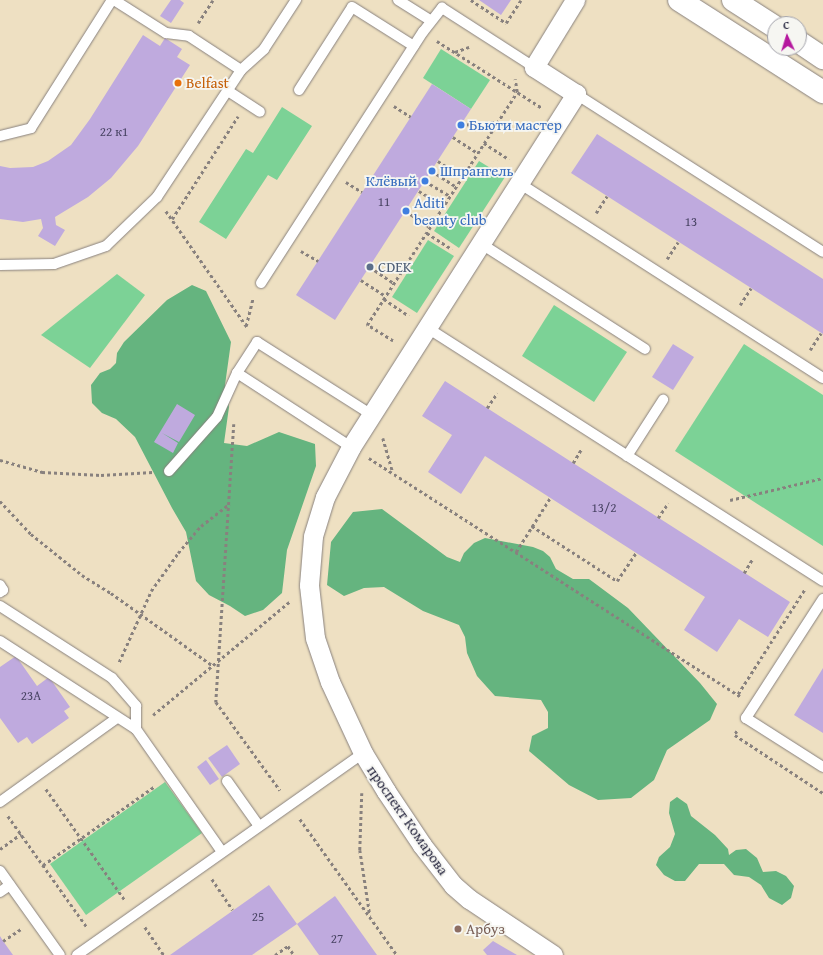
<!DOCTYPE html>
<html>
<head>
<meta charset="utf-8">
<style>
	body { margin:0 }
	#map { position:relative; width:823px; height:955px; overflow:hidden; background:#eee0c2; font-family:"Gentium Book Plus",serif }
	div>[style] { position:absolute }
	.green>* { inset:0; background:#7cd296 }
	.forest>* { inset:0; background:#65b47f }
	.building>* { inset:0; background:#bfaade }
	.path>* { height:2.5px; margin-top:-1.25px; transform-origin:0; background:repeating-linear-gradient(90deg,#88817e 0 3px,transparent 0 6px) }
	.roads { filter:drop-shadow(0 0 1px #88817e) drop-shadow(0 0 1px #88817e) }
	.lane>* { height:10px; margin:-5px; padding:0 5px; transform-origin:5px; border-radius:5px; background:#fff }
	.street>* { height:19px; margin:-9.5px; padding:0 9.5px; transform-origin:9.5px; border-radius:9.5px; background:#fff }
	.secondary>* { height:22px; margin:-11px; padding:0 11px; transform-origin:11px; border-radius:11px; background:#fff }
	.dots>* { width:11px; height:11px; translate:-50% -50%; box-sizing:border-box; border:2px solid #f6f6f2; border-radius:50% }
	span { translate:-50% -50%; white-space:nowrap; text-align:center; line-height:1.15; -webkit-text-stroke:3.5px #f6f6f2; paint-order:stroke }
	.number-label { font-size:13px; color:#494464 }
	.number-label span { -webkit-text-stroke-width:0 }
	.food-label { font-size:15px; color:#c56008 }
	.left { translate:0 -50%; text-align:left }
	.shop-label { font-size:15px; color:#366cbe }
	.right { translate:-100% -50%; text-align:right }
	.service-label { font-size:15px; color:#4e5e75 }
	.street-label { font-size:15px; color:#22223b }
	.education-label { font-size:15px; color:#785e54 }
	.north { position:absolute; left:767px; top:16px; width:40px; height:40px; box-sizing:border-box; background:#f6f6f2; border:1px solid #a1a1a9; border-radius:50%; rotate:356deg; font-size:11px; font-weight:700; line-height:16px; text-align:center; color:#22223b }
	.north::after { content:''; display:block; margin:auto; width:14px; height:18px; background:#b5179e; clip-path:polygon(50% 0,100% 100%,50% 72%,0 100%) }
</style>
</head>
<body>
<div id="map">
	<div class="green">
		<i style="clip-path:polygon(441px 49px,490px 80px,471px 109px,423px 78px)"></i>
		<i style="clip-path:polygon(282px 107px,312px 126px,277px 180px,268px 175px,226px 239px,199px 222px,246px 149px,253px 153px)"></i>
		<i style="clip-path:polygon(479px 161px,505px 177px,459px 248px,434px 231px)"></i>
		<i style="clip-path:polygon(428px 240px,454px 256px,417px 313px,392px 297px)"></i>
		<i style="clip-path:polygon(117px 274px,145px 295px,90px 368px,41px 335px)"></i>
		<i style="clip-path:polygon(554px 305px,627px 352px,594px 402px,522px 356px)"></i>
		<i style="clip-path:polygon(744px 344px,823px 395px,823px 546px,675px 451px)"></i>
		<i style="clip-path:polygon(165px 782px,202px 833px,86px 915px,50px 864px)"></i>
	</div>
	<div class="forest">
		<i style="clip-path:polygon(192px 285px,206px 291px,231px 342px,225px 385px,229px 407px,224px 443px,247px 446px,279px 432px,315px 444px,316px 466px,287px 550px,282px 593px,263px 610px,245px 616px,230px 606px,209px 595px,196px 581px,186px 532px,172px 508px,135px 437px,116px 419px,102px 413px,92px 403px,91px 385px,100px 373px,110px 369px,116px 363px,117px 353px,124px 342px,167px 300px)"></i>
		<i style="clip-path:polygon(382px 509px,447px 557px,460px 562px,464px 553px,474px 543px,485px 538px,533px 547px,543px 551px,550px 557px,556px 569px,573px 579px,589px 579px,628px 608px,700px 683px,717px 704px,710px 720px,667px 750px,654px 780px,631px 798px,598px 800px,569px 785px,529px 751px,532px 736px,548px 728px,548px 712px,541px 700px,495px 696px,477px 676px,467px 653px,465px 637px,459px 625px,423px 611px,384px 587px,364px 588px,344px 596px,327px 585px,331px 542px,353px 512px)"></i>
		<i style="clip-path:polygon(677px 797px,687px 804px,691px 816px,715px 835px,728px 849px,729px 855px,736px 850px,746px 849px,757px 858px,763px 872px,776px 871px,786px 876px,794px 886px,791px 898px,782px 905px,769px 898px,761px 885px,749px 877px,734px 875px,724px 864px,699px 864px,685px 881px,675px 881px,664px 875px,656px 865px,659px 857px,670px 847px,675px 834px,669px 813px,670px 802px)"></i>
	</div>
	<div class="building">
		<i style="clip-path:polygon(171px 0,180px 0,184px 3px,171px 23px,160px 16px)"></i>
		<i style="clip-path:polygon(479px 0,511px 0,501px 15px)"></i>
		<i style="clip-path:polygon(143px 35px,160px 46px,165px 38px,182px 49px,177px 57px,190px 65px,138px 146px,111px 178px,88px 197px,55px 217px,56px 225px,65px 230px,55px 246px,38px 236px,43px 228px,41px 219px,23px 222px,0 219px,0 166px,10px 168px,33px 167px,48px 161px,71px 145px,90px 119px)"></i>
		<i style="clip-path:polygon(432px 84px,471px 109px,335px 320px,296px 295px)"></i>
		<i style="clip-path:polygon(597px 134px,823px 279px,823px 334px,571px 173px)"></i>
		<i style="clip-path:polygon(673px 344px,694px 357px,673px 390px,652px 377px)"></i>
		<i style="clip-path:polygon(445px 381px,790px 602px,768px 637px,739px 619px,717px 652px,684px 630px,705px 597px,485px 456px,461px 494px,428px 472px,452px 435px,422px 416px)"></i>
		<i style="clip-path:polygon(177px 404px,195px 415px,179px 442px,162px 433px,178px 443px,173px 453px,154px 442px)"></i>
		<i style="clip-path:polygon(16px 656px,37px 686px,49px 677px,70px 707px,64px 711px,69px 718px,32px 744px,27px 737px,18px 743px,0 718px,0 667px)"></i>
		<i style="clip-path:polygon(823px 668px,823px 733px,794px 715px)"></i>
		<i style="clip-path:polygon(227px 745px,240px 764px,222px 777px,208px 758px)"></i>
		<i style="clip-path:polygon(206px 760px,219px 779px,210px 785px,197px 767px)"></i>
		<i style="clip-path:polygon(269px 885px,297px 924px,252px 955px,170px 955px)"></i>
		<i style="clip-path:polygon(335px 896px,377px 955px,319px 955px,297px 924px)"></i>
		<i style="clip-path:polygon(0 936px,3px 941px,13px 955px,0 955px)"></i>
		<i style="clip-path:polygon(493px 941px,517px 955px,487px 955px,483px 950px)"></i>
	</div>
	<div class="path">
		<i style="left:471px;top:0;width:42px;rotate:33.3deg"></i>
		<i style="left:506px;top:23px;width:27px;rotate:-57deg"></i>
		<i style="left:198px;top:23px;width:27px;rotate:-57deg"></i>
		<i style="left:437px;top:41px;width:125px;rotate:32.5deg"></i>
		<i style="left:455px;top:52px;width:15px;rotate:-20deg"></i>
		<i style="left:394px;top:106px;width:20px;rotate:33deg"></i>
		<i style="left:461px;top:125px;width:36px;rotate:-5deg"></i>
		<i style="left:453px;top:137px;width:30px;rotate:33deg"></i>
		<i style="left:484px;top:143px;width:30px;rotate:33deg"></i>
		<i style="left:438px;top:161px;width:30px;rotate:33deg"></i>
		<i style="left:432px;top:171px;width:30px;rotate:33deg"></i>
		<i style="left:425px;top:181px;width:29px;rotate:31deg"></i>
		<i style="left:346px;top:182px;width:19px;rotate:32deg"></i>
		<i style="left:419px;top:191px;width:29px;rotate:31deg"></i>
		<i style="left:166px;top:211px;width:143px;rotate:55deg"></i>
		<i style="left:406px;top:211px;width:29px;rotate:34deg"></i>
		<i style="left:596px;top:213px;width:20px;rotate:-57deg"></i>
		<i style="left:172px;top:219px;width:122px;rotate:-57.3deg"></i>
		<i style="left:427px;top:233px;width:30px;rotate:33deg"></i>
		<i style="left:301px;top:251px;width:20px;rotate:30deg"></i>
		<i style="left:667px;top:259px;width:20px;rotate:-57deg"></i>
		<i style="left:370px;top:267px;width:29px;rotate:34deg"></i>
		<i style="left:361px;top:280px;width:30px;rotate:33deg"></i>
		<i style="left:384px;top:299px;width:30px;rotate:34deg"></i>
		<i style="left:740px;top:305px;width:20px;rotate:-57deg"></i>
		<i style="left:246px;top:326px;width:29px;rotate:-76deg"></i>
		<i style="left:393px;top:341px;width:31px;rotate:-148deg"></i>
		<i style="left:367px;top:325px;width:277px;rotate:-57.2deg"></i>
		<i style="left:517px;top:92px;width:13px;rotate:-99deg"></i>
		<i style="left:810px;top:350px;width:20px;rotate:-57deg"></i>
		<i style="left:487px;top:408px;width:18px;rotate:-56deg"></i>
		<i style="left:234px;top:424px;width:279px;rotate:93.7deg"></i>
		<i style="left:216px;top:702px;width:109px;rotate:54deg"></i>
		<i style="left:383px;top:438px;width:36px;rotate:74deg"></i>
		<i style="left:369px;top:458px;width:441px;rotate:32.7deg"></i>
		<i style="left:0;top:460px;width:44px;rotate:15.9deg"></i>
		<i style="left:42px;top:472px;width:59px;rotate:2.9deg"></i>
		<i style="left:101px;top:475px;width:52px;rotate:-3.3deg"></i>
		<i style="left:573px;top:463px;width:17px;rotate:-59deg"></i>
		<i style="left:730px;top:500px;width:96px;rotate:-13.3deg"></i>
		<i style="left:0;top:501px;width:45px;rotate:46.8deg"></i>
		<i style="left:31px;top:534px;width:65px;rotate:38.8deg"></i>
		<i style="left:82px;top:575px;width:34px;rotate:32deg"></i>
		<i style="left:111px;top:593px;width:124px;rotate:35.5deg"></i>
		<i style="left:658px;top:518px;width:18px;rotate:-56deg"></i>
		<i style="left:532px;top:526px;width:101px;rotate:32.9deg"></i>
		<i style="left:617px;top:581px;width:34px;rotate:-56deg"></i>
		<i style="left:516px;top:552px;width:64px;rotate:-57.8deg"></i>
		<i style="left:744px;top:573px;width:17px;rotate:-59deg"></i>
		<i style="left:119px;top:662px;width:78px;rotate:-65.7deg"></i>
		<i style="left:151px;top:591px;width:47px;rotate:-54.6deg"></i>
		<i style="left:178px;top:553px;width:35px;rotate:-50deg"></i>
		<i style="left:201px;top:526px;width:36px;rotate:-38deg"></i>
		<i style="left:738px;top:694px;width:125px;rotate:-57.5deg"></i>
		<i style="left:153px;top:715px;width:177px;rotate:-39.7deg"></i>
		<i style="left:737px;top:731px;width:4px;rotate:117deg"></i>
		<i style="left:735px;top:735px;width:105px;rotate:33.4deg"></i>
		<i style="left:46px;top:789px;width:136px;rotate:54.6deg"></i>
		<i style="left:362px;top:793px;width:57px;rotate:92deg"></i>
		<i style="left:360px;top:850px;width:66px;rotate:81.3deg"></i>
		<i style="left:8px;top:816px;width:136px;rotate:54.6deg"></i>
		<i style="left:300px;top:819px;width:167px;rotate:54.5deg"></i>
		<i style="left:0;top:849px;width:26px;rotate:-36deg"></i>
		<i style="left:43px;top:865px;width:137px;rotate:-35.2deg"></i>
		<i style="left:212px;top:879px;width:37px;rotate:56deg"></i>
		<i style="left:145px;top:927px;width:34px;rotate:56deg"></i>
		<i style="left:3px;top:941px;width:22px;rotate:-34deg"></i>
		<i style="left:275px;top:955px;width:16px;rotate:-35deg"></i>
		<i style="left:288px;top:946px;width:11px;rotate:56deg"></i>
	</div>
	<div class="roads">
		<div class="lane">
			<i style="left:114px;top:0;width:62px;rotate:32.4deg"></i>
			<i style="left:166px;top:33px;width:23px;rotate:7deg"></i>
			<i style="left:189px;top:36px;width:62px;rotate:33.2deg"></i>
			<i style="left:398px;top:0;width:39px;rotate:32deg"></i>
			<i style="left:299px;top:90px;width:98px;rotate:-57.4deg"></i>
			<i style="left:352px;top:7px;width:73px;rotate:32.2deg"></i>
			<i style="left:228px;top:91px;width:38px;rotate:33deg"></i>
			<i style="left:576px;top:94px;width:293px;rotate:32.6deg"></i>
			<i style="left:0;top:136px;width:32px;rotate:-14deg"></i>
			<i style="left:31px;top:128px;width:151px;rotate:-57.7deg"></i>
			<i style="left:519px;top:183px;width:361px;rotate:32.7deg"></i>
			<i style="left:480px;top:243px;width:196px;rotate:32.7deg"></i>
			<i style="left:0;top:265px;width:54px;rotate:-1.1deg"></i>
			<i style="left:54px;top:264px;width:55px;rotate:-19.1deg"></i>
			<i style="left:106px;top:246px;width:71px;rotate:-43.9deg"></i>
			<i style="left:157px;top:197px;width:152px;rotate:-56.5deg"></i>
			<i style="left:241px;top:70px;width:31px;rotate:-42deg"></i>
			<i style="left:264px;top:49px;width:59px;rotate:-56.9deg"></i>
			<i style="left:261px;top:283px;width:299px;rotate:-57.2deg"></i>
			<i style="left:423px;top:32px;width:31px;rotate:-52deg"></i>
			<i style="left:442px;top:8px;width:109px;rotate:32.7deg"></i>
			<i style="left:426px;top:327px;width:471px;rotate:32.6deg"></i>
			<i style="left:351px;top:447px;width:136px;rotate:-147deg"></i>
			<i style="left:237px;top:373px;width:37px;rotate:-57deg"></i>
			<i style="left:257px;top:342px;width:136px;rotate:32.4deg"></i>
			<i style="left:627px;top:456px;width:67px;rotate:-57.3deg"></i>
			<i style="left:169px;top:471px;width:72px;rotate:-48.4deg"></i>
			<i style="left:217px;top:417px;width:48px;rotate:-65.6deg"></i>
			<i style="left:0;top:585px;width:6px;rotate:59deg"></i>
			<i style="left:3px;top:590px;width:4px;rotate:146deg"></i>
			<i style="left:823px;top:599px;width:142px;rotate:122.9deg"></i>
			<i style="left:746px;top:718px;width:91px;rotate:32.5deg"></i>
			<i style="left:0;top:606px;width:133px;rotate:32.7deg"></i>
			<i style="left:112px;top:678px;width:37px;rotate:49deg"></i>
			<i style="left:136px;top:706px;width:23px;rotate:90deg"></i>
			<i style="left:0;top:641px;width:162px;rotate:32.9deg"></i>
			<i style="left:136px;top:729px;width:150px;rotate:55deg"></i>
			<i style="left:227px;top:781px;width:55px;rotate:54.6deg"></i>
			<i style="left:0;top:802px;width:144px;rotate:-35.7deg"></i>
			<i style="left:0;top:871px;width:103px;rotate:54.5deg"></i>
			<i style="left:0;top:892px;width:12px;rotate:-35deg"></i>
			<i style="left:77px;top:955px;width:350px;rotate:-35.2deg"></i>
		</div>
		<div class="street">
			<i style="left:553px;top:955px;width:101px;rotate:-146.3deg"></i>
			<i style="left:469px;top:899px;width:21px;rotate:-139deg"></i>
			<i style="left:453px;top:885px;width:51px;rotate:-127.8deg"></i>
			<i style="left:422px;top:845px;width:65px;rotate:-123.7deg"></i>
			<i style="left:386px;top:791px;width:44px;rotate:-121.2deg"></i>
			<i style="left:363px;top:753px;width:78px;rotate:-114.9deg"></i>
			<i style="left:330px;top:682px;width:46px;rotate:-108.8deg"></i>
			<i style="left:315px;top:638px;width:53px;rotate:-96.5deg"></i>
			<i style="left:309px;top:585px;width:49px;rotate:-85.3deg"></i>
			<i style="left:313px;top:536px;width:41px;rotate:-72.9deg"></i>
			<i style="left:325px;top:497px;width:56px;rotate:-62.5deg"></i>
			<i style="left:351px;top:447px;width:419px;rotate:-57.5deg"></i>
			<i style="left:576px;top:94px;width:50px;rotate:-147.3deg"></i>
			<i style="left:534px;top:67px;width:79px;rotate:-58.5deg"></i>
		</div>
		<div class="secondary">
			<i style="left:679px;top:0;width:171px;rotate:32.6deg"></i>
			<i style="left:733px;top:0;width:50px;rotate:32.7deg"></i>
			<i style="left:799px;top:42px;width:29px;rotate:34deg"></i>
		</div>
	</div>
	<div class="dots">
		<i style="left:178px;top:83px;background:#e8710a"></i>
		<i style="left:461px;top:125px;background:#3f7fe0"></i>
		<i style="left:432px;top:171px;background:#3f7fe0"></i>
		<i style="left:425px;top:181px;background:#3f7fe0"></i>
		<i style="left:406px;top:211px;background:#3f7fe0"></i>
		<i style="left:370px;top:267px;background:#5c6f8a"></i>
		<i style="left:458px;top:929px;background:#8d6e63"></i>
	</div>
	<div class="number-label">
		<span style="left:114px;top:132px">22 к1</span>
		<span style="left:384px;top:202px">11</span>
		<span style="left:691px;top:222px">13</span>
		<span style="left:604px;top:508px">13/2</span>
		<span style="left:31px;top:696px">23А</span>
		<span style="left:258px;top:917px">25</span>
		<span style="left:337px;top:939px">27</span>
	</div>
	<div class="food-label">
		<span class="left" style="left:186px;top:83px">Belfast</span>
	</div>
	<div class="shop-label">
		<span class="left" style="left:469px;top:125px">Бьюти мастер</span>
		<span class="left" style="left:440px;top:171px">Шпрангель</span>
		<span class="right" style="left:417px;top:181px">Клёвый</span>
		<span class="left" style="left:414px;top:211px">Aditi<br>beauty club</span>
	</div>
	<div class="service-label">
		<span class="left" style="left:378px;top:267px">CDEK</span>
	</div>
	<div class="street-label">
		<span style="left:408px;top:820px;rotate:55deg">проспект Комарова</span>
	</div>
	<div class="education-label">
		<span class="left" style="left:466px;top:929px">Арбуз</span>
	</div>
	<div class="north">С</div>
</div>
</body>
</html>
